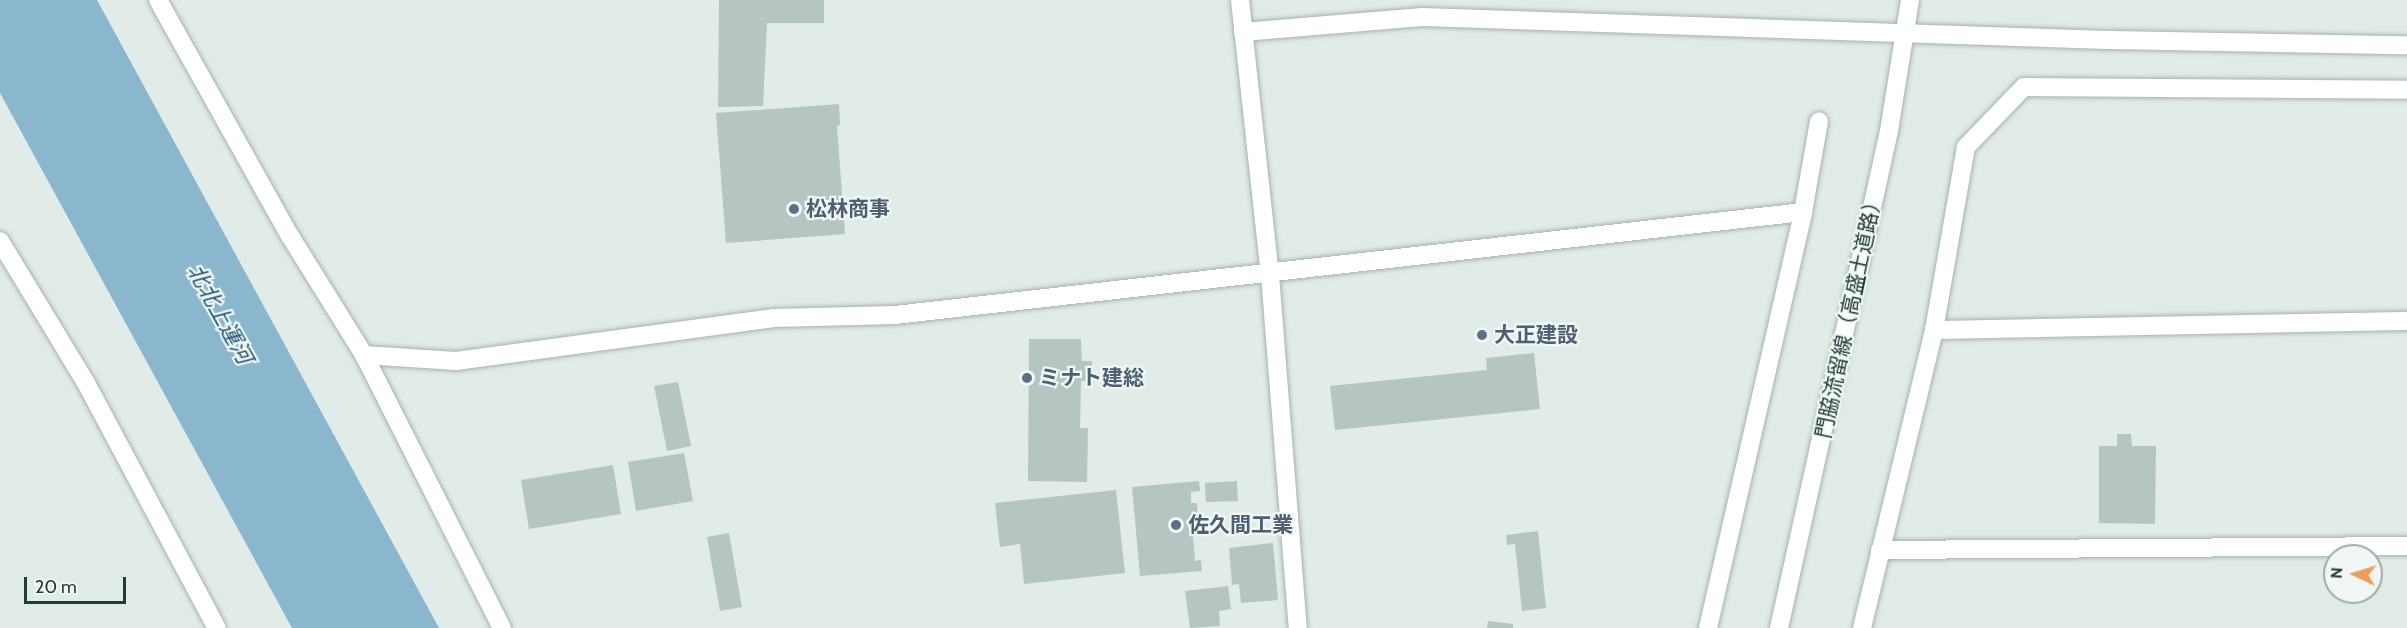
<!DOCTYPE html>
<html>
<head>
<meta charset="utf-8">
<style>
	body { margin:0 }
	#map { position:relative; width:2407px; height:628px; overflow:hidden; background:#e1ebe8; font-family:Cabin,"Noto Sans JP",sans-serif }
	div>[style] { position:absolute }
	.water>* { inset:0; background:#8ab6ce }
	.building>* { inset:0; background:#b6c5c2 }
	.roads { filter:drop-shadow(0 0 2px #a4b3b0) drop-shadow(0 0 2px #a4b3b0) }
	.minor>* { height:18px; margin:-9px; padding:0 9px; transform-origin:9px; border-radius:9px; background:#fff }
	.tertiary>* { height:18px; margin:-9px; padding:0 9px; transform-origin:9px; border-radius:9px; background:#fff }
	.secondary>* { height:18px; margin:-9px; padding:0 9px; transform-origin:9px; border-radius:9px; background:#fff }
	.dots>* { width:16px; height:16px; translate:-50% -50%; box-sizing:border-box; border:3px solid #f1f7f5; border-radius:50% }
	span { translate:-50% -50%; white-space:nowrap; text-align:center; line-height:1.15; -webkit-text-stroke:4.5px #f1f7f5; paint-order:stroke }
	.service-label { font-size:21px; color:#4e5e75; font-weight:700 }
	.left { translate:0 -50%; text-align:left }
	.street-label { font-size:21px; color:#223b39 }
	.water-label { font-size:22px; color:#1e5574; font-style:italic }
	.north { position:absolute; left:2323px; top:544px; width:60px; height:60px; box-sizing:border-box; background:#f1f7f5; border:2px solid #9eacaa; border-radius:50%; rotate:274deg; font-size:16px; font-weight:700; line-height:24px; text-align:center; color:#223b39 }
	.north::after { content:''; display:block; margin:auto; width:21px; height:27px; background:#ed9c5c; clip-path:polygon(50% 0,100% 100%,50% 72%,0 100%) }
	.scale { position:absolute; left:24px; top:577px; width:102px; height:27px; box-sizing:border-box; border:3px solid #223b39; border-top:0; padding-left:8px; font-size:18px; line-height:21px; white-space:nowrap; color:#223b39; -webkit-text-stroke:4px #f1f7f5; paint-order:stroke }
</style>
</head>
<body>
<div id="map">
	<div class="water">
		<i style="clip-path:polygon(0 0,97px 0,439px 628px,292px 628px,0 93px)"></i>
	</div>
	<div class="building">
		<i style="clip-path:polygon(719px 0,824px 0,824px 23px,767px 23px,763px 106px,718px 107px)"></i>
		<i style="clip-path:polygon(839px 104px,840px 125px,837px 126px,845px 234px,726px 243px,716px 113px)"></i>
		<i style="clip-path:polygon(1029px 339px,1081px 339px,1082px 361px,1092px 361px,1092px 381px,1081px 381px,1080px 428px,1088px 428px,1087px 482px,1028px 481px)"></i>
		<i style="clip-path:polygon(1534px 353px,1540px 409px,1335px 430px,1330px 386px,1487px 370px,1486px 358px)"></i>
		<i style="clip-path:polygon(678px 382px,691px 446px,667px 451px,654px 386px)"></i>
		<i style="clip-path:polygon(2117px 434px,2131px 434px,2132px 446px,2156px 446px,2155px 524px,2099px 523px,2099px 446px,2117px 446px)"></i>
		<i style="clip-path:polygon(684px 453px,693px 501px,636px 511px,628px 462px)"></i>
		<i style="clip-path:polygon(613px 465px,621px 514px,529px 529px,521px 480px)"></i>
		<i style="clip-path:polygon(1199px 481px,1200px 491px,1191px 492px,1191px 503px,1197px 503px,1198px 525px,1192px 525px,1195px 561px,1201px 560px,1202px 571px,1140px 576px,1132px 487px)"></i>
		<i style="clip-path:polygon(1237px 481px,1238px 501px,1206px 502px,1205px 483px)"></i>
		<i style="clip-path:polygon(1116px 490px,1125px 573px,1024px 584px,1020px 544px,1000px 547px,995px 503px)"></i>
		<i style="clip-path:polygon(1538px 531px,1546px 608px,1522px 611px,1515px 544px,1507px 545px,1506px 535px)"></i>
		<i style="clip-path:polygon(729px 533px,742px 607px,720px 611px,707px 537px)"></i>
		<i style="clip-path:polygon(1273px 543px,1278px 600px,1241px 603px,1239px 584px,1232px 585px,1229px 548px)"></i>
		<i style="clip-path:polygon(1228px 586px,1231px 609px,1219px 611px,1220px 626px,1190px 628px,1185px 591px)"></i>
		<i style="clip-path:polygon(1488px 621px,1513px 624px,1513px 628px,1487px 628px)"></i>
	</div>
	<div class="roads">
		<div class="minor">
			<i style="left:158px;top:0;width:270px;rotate:60.8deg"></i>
			<i style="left:290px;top:236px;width:140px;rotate:58.1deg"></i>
			<i style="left:364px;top:355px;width:306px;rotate:63.2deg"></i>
			<i style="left:1240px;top:0;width:277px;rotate:83.8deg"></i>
			<i style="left:1270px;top:275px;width:354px;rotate:85.5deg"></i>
			<i style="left:0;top:241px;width:166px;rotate:58.8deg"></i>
			<i style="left:86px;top:383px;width:278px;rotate:61.9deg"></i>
			<i style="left:1934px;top:330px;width:473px;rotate:-1.1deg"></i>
			<i style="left:364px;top:355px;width:92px;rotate:3.7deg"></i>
			<i style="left:456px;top:361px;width:321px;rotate:-7.7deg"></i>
			<i style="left:774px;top:318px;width:121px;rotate:-1.4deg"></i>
			<i style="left:895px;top:315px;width:914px;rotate:-6.47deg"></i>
			<i style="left:1880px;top:550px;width:527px;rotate:-0.43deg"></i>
			<i style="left:1708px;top:628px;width:427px;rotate:-77.1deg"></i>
			<i style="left:1803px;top:212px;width:92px;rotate:-80deg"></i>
			<i style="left:1862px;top:628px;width:307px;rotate:-76.4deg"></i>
			<i style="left:1934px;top:330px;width:186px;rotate:-80.1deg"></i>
			<i style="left:1966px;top:147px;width:83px;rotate:-46deg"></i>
			<i style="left:2024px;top:87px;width:383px;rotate:0.4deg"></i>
		</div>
		<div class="tertiary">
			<i style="left:1243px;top:32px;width:180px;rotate:-4.8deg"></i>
			<i style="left:1422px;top:17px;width:685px;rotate:1.92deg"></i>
			<i style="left:2107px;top:40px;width:300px;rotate:1deg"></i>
		</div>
		<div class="secondary">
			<i style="left:1779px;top:628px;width:509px;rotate:-77.52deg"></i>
			<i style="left:1889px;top:131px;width:133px;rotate:-80.9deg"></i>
		</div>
	</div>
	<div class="dots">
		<i style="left:794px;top:209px;background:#5c6f8a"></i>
		<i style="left:1482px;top:335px;background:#5c6f8a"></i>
		<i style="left:1027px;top:378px;background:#5c6f8a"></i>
		<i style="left:1176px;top:525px;background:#5c6f8a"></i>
	</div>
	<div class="service-label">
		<span class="left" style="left:806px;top:209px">松林商事</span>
		<span class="left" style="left:1494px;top:335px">大正建設</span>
		<span class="left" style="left:1039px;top:378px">ミナト建総</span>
		<span class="left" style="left:1188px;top:525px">佐久間工業</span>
	</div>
	<div class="street-label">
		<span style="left:1849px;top:315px;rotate:-78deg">門脇流留線（高盛土道路）</span>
	</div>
	<div class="water-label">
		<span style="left:220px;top:314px;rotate:61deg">北北上運河</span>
	</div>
	<div class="north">N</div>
	<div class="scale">20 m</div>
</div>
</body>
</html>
